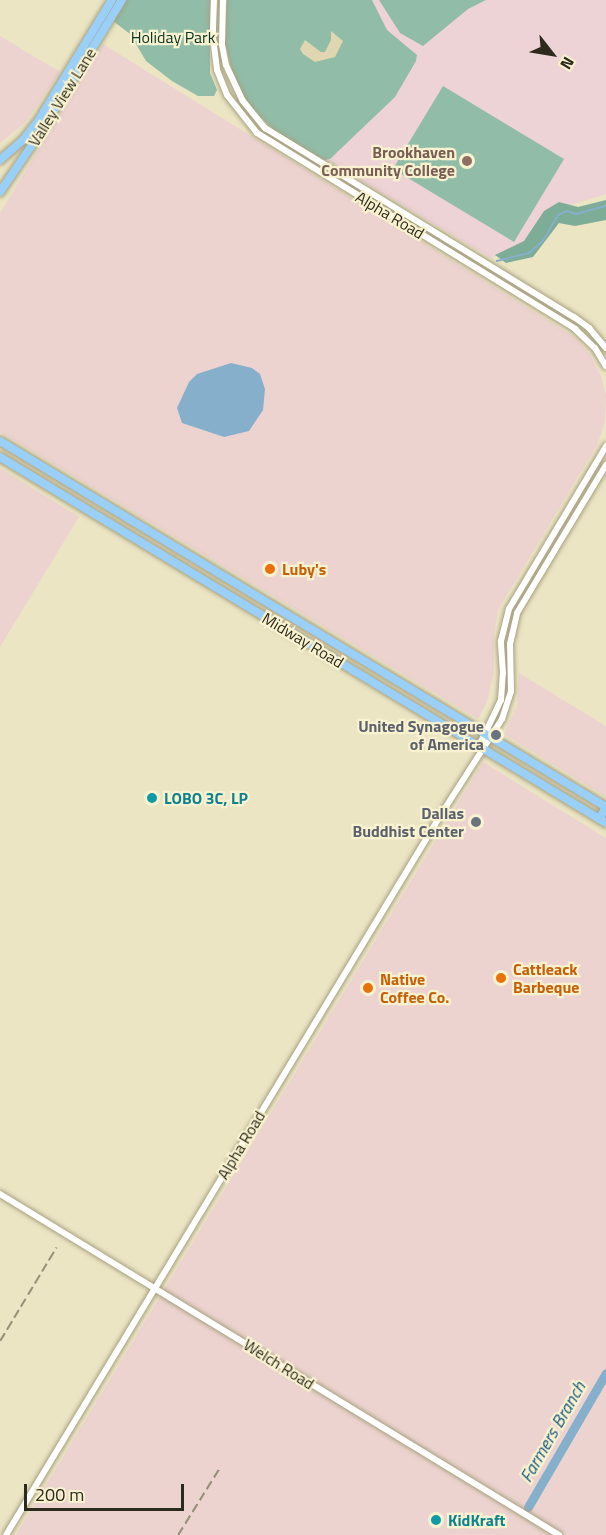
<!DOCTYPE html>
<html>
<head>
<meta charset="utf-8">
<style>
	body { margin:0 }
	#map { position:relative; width:606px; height:1535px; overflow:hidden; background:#ece5c4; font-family:"Titillium Web",sans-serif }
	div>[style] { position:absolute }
	.commercial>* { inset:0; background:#edd3cf }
	.education>* { inset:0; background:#edd2d6 }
	.green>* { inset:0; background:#91bca7 }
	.forest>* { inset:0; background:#7dad97 }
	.sand>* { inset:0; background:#e0d6b2 }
	.water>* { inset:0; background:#86afcc }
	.stream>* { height:1.5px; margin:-0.75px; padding:0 0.75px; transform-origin:0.75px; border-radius:0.75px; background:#86afcc }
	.river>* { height:9px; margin:-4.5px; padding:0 4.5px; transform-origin:4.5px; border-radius:4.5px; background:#86afcc }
	.roads { filter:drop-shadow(0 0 2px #a7a181) drop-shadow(0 0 2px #a7a181) }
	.minor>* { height:6px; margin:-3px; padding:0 3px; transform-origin:3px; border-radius:3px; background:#fff }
	.major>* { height:8px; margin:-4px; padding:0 4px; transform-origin:4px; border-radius:4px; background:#9ad0f7 }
	.rail>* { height:1.5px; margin-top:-0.75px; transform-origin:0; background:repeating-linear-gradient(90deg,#959078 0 9px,transparent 0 13.5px) }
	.dots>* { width:16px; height:16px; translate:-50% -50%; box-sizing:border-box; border:3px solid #f9f2d0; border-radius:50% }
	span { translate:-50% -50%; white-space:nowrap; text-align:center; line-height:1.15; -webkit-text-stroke:4.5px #f9f2d0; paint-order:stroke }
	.park-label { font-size:16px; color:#093424 }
	.street-label { font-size:16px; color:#2c2a1d }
	.education-label { font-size:16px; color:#785e54; font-weight:700 }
	.right { translate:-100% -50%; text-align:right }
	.food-label { font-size:16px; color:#c56008; font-weight:700 }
	.left { translate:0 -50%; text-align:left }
	.worship-label { font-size:16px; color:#5b616d; font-weight:700 }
	.culture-label { font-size:16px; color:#0d838f; font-weight:700 }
	.water-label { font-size:18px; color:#1a5c83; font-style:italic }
	.north { position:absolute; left:522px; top:24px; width:60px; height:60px; -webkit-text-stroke:4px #f9f2d0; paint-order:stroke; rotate:121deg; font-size:16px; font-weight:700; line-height:24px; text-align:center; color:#2c2a1d }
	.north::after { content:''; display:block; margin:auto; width:21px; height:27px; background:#2c2a1d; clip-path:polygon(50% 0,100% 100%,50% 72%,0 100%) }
	.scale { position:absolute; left:24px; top:1484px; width:160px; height:27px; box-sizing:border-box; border:3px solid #2c2a1d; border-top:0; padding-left:8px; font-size:18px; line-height:21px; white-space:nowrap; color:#2c2a1d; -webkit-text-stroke:4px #f9f2d0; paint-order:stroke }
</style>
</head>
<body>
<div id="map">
	<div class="commercial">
		<i style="clip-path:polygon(0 36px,60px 72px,25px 123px,0 143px)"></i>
		<i style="clip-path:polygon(103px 44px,573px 336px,590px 354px,601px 376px,606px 396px,605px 422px,597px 445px,498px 610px,494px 636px,494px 673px,487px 702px,478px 719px,0 432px,0 213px)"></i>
		<i style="clip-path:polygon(0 468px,79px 517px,0 647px)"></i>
		<i style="clip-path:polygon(519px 673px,606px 726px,606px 797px,504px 734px,517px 706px)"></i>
		<i style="clip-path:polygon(483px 762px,606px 838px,606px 1535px,16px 1535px)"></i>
	</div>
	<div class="education">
		<i style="clip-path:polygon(229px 0,606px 0,606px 194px,548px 212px,527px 243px,491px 258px,273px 128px)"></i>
	</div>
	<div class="green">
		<i style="clip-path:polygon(126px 0,210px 0,210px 73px,217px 90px,214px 96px,198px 96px,172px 81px,146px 61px,130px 34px,113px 21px)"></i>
		<i style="clip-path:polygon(227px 0,372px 0,387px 30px,417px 55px,416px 61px,395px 97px,330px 159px,324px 160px,275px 131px,247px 104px,233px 75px,225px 43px)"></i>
		<i style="clip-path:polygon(379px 0,486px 0,468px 9px,423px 46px,400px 33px)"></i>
		<i style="clip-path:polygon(443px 86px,564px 159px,514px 242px,393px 169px)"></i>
	</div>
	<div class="forest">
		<i style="clip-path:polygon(606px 200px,606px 220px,575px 226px,559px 223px,533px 257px,506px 263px,495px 255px,524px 241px,544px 211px,559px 202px,578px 207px)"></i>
	</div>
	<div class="sand">
		<i style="clip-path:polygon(331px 31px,343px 41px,335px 57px,315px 62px,303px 54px,300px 49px,305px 40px,321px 52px,325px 52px,331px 40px)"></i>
	</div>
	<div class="water">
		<i style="clip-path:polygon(231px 363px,252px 368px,260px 374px,265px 389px,263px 410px,249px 431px,224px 437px,182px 423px,177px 408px,189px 382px,197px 374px)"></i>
	</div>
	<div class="stream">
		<i style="left:497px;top:261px;width:33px;rotate:-14deg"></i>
		<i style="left:529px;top:253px;width:18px;rotate:-41deg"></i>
		<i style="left:543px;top:241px;width:30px;rotate:-60deg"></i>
		<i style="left:558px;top:215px;width:10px;rotate:-24deg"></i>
		<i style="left:567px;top:211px;width:9px;rotate:18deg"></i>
		<i style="left:576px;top:214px;width:31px;rotate:-15deg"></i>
	</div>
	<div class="river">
		<i style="left:528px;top:1507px;width:155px;rotate:-59.8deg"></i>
	</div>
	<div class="roads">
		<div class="minor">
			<i style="left:214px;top:0;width:37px;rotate:92deg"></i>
			<i style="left:213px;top:37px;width:33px;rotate:83deg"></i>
			<i style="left:217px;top:70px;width:27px;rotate:68deg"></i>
			<i style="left:227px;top:95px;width:48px;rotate:51.7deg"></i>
			<i style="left:257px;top:133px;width:374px;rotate:31.6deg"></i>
			<i style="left:575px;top:329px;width:28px;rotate:44deg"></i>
			<i style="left:595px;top:348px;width:21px;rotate:59deg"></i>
			<i style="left:223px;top:0;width:45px;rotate:91.3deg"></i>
			<i style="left:222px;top:45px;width:20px;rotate:79deg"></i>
			<i style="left:226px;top:65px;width:40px;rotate:65deg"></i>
			<i style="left:243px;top:101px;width:35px;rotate:51deg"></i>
			<i style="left:265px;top:128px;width:362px;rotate:31.5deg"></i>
			<i style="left:574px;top:317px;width:19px;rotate:36deg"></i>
			<i style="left:589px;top:328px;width:26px;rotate:50deg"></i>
			<i style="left:478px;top:748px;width:53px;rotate:-64.4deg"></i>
			<i style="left:501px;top:700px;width:27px;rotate:-86deg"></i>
			<i style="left:503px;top:673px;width:32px;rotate:-94deg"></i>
			<i style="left:501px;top:641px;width:33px;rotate:-76deg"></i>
			<i style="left:509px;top:609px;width:190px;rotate:-59.2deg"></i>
			<i style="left:0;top:1194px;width:655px;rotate:31.38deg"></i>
			<i style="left:6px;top:1535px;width:840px;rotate:-58.88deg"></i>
			<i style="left:440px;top:816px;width:115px;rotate:-57.4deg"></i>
			<i style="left:502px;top:719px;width:29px;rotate:-72deg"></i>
			<i style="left:511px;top:691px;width:47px;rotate:-91.2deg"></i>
			<i style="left:510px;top:644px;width:32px;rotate:-77deg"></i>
			<i style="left:517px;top:613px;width:173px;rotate:-59deg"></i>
		</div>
		<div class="major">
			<i style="left:0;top:160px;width:30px;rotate:-41deg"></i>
			<i style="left:23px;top:140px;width:24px;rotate:-52deg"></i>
			<i style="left:38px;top:121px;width:142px;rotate:-58.6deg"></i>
			<i style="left:0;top:192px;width:73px;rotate:-55.7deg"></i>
			<i style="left:41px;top:132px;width:155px;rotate:-58.5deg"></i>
			<i style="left:0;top:441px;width:708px;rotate:31.13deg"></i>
			<i style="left:606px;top:807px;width:14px;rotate:120deg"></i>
			<i style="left:0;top:457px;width:708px;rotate:31.13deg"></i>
		</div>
	</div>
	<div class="rail">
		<i style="left:0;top:1341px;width:109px;rotate:-58.9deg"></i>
		<i style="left:178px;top:1535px;width:81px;rotate:-58.1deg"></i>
	</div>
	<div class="dots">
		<i style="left:467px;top:161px;background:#8d6e63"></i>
		<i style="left:270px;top:569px;background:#e8710a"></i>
		<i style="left:496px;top:735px;background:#6b7280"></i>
		<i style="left:152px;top:798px;background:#0f9aa8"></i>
		<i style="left:476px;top:822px;background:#6b7280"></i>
		<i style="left:501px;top:978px;background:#e8710a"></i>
		<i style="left:368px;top:988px;background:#e8710a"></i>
		<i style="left:436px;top:1520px;background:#0f9aa8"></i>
	</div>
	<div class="park-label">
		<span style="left:173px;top:37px">Holiday Park</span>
	</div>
	<div class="street-label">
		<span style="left:62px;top:97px;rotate:-58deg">Valley View Lane</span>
		<span style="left:390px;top:215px;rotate:31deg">Alpha Road</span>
		<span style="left:303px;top:640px;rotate:31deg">Midway Road</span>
		<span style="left:241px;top:1145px;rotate:-59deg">Alpha Road</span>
		<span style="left:279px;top:1364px;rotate:32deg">Welch Road</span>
	</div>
	<div class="education-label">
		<span class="right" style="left:455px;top:161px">Brookhaven<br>Community College</span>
	</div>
	<div class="food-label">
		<span class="left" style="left:282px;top:569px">Luby's</span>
		<span class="left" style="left:513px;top:978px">Cattleack<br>Barbeque</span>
		<span class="left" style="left:380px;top:988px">Native<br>Coffee Co.</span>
	</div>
	<div class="worship-label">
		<span class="right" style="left:484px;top:735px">United Synagogue<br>of America</span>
		<span class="right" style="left:464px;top:822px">Dallas<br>Buddhist Center</span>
	</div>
	<div class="culture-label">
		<span class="left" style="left:164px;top:798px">LOBO 3C, LP</span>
		<span class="left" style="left:448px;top:1520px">KidKraft</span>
	</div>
	<div class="water-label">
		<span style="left:553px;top:1432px;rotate:-60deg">Farmers Branch</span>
	</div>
	<div class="north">N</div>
	<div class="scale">200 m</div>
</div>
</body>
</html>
